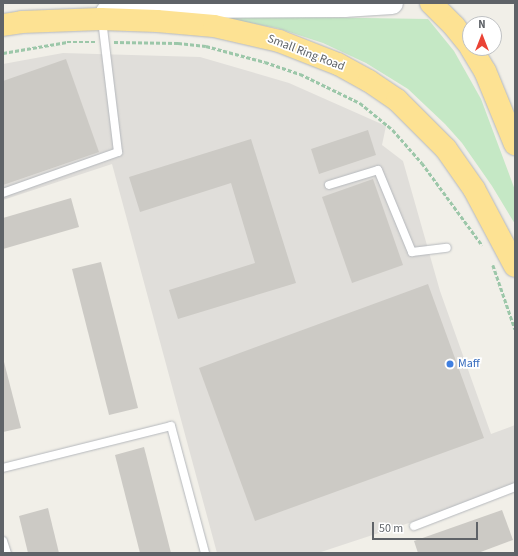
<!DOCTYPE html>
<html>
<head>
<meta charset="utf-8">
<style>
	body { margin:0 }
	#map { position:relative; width:518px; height:556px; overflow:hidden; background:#f1efe8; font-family:"Source Sans 3",sans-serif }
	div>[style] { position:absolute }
	.industrial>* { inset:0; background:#e0deda }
	.green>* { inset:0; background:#c5e8c5 }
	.building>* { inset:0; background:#cccac5 }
	.path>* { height:2.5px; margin-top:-1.25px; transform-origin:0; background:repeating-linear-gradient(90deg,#9cc7a9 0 4px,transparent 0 6px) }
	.roads { filter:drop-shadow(0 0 1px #b5b8bc) drop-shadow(0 0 1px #b5b8bc) }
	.lane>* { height:8px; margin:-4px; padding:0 4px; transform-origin:4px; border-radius:4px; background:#fff }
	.secondary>* { height:22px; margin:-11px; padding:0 11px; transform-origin:11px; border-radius:11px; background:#fff }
	.highway>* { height:22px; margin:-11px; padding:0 11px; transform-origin:11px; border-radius:11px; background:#fde293 }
	.dots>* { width:11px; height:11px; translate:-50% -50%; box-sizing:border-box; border:2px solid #fff; border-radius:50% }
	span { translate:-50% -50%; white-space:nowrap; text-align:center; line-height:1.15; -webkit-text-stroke:3.5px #fff; paint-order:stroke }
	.street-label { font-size:12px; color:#5f6368 }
	.shop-label { font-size:12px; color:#366cbe }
	.left { translate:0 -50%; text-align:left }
	.frame { position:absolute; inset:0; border:4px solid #5f6368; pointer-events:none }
	.north { position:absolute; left:462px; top:16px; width:40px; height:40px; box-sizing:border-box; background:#fff; border:1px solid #bfc1c3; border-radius:50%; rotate:0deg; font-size:11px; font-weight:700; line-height:16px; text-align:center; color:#5f6368 }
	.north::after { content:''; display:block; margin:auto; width:14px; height:18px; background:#ea4335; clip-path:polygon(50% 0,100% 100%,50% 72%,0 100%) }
	.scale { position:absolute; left:372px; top:522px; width:106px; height:18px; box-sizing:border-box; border:2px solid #5f6368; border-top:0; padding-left:5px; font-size:12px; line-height:14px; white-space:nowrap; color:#5f6368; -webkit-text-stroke:3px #fff; paint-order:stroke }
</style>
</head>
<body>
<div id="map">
	<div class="industrial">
		<i style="clip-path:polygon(63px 53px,200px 57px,289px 83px,386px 126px,382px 145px,403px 161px,440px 291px,491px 434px,515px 425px,515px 488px,318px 553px,217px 553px,112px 164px,3px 200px,3px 64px)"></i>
	</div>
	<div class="green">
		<i style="clip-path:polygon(231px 16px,428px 19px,454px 51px,481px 99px,515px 190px,515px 224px,492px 186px,462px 143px,445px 124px,408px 89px,366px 63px,323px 43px,277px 28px,229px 19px)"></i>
	</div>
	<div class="building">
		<i style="clip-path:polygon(66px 59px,99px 152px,3px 185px,3px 81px)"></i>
		<i style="clip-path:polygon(368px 130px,376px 155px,319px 174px,311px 149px)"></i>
		<i style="clip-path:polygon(251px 139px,296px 283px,178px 319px,169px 290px,255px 263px,231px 183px,140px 212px,129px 177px)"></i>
		<i style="clip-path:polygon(373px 179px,403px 265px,352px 283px,322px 197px)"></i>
		<i style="clip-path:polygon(71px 198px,79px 227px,3px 249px,3px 218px)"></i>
		<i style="clip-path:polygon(101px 262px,138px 408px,109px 415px,72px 269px)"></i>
		<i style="clip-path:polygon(428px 284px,484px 438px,255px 521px,199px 368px)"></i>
		<i style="clip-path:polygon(3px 358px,21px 428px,3px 432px)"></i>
		<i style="clip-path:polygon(144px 447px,171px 553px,140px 553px,115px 455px)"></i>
		<i style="clip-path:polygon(48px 508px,59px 553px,28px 553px,19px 516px)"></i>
		<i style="clip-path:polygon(502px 510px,513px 540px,478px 553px,418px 553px,414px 541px)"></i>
	</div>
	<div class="path">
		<i style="left:114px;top:42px;width:64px;rotate:0.9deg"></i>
		<i style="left:178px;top:43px;width:28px;rotate:6deg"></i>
		<i style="left:206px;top:46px;width:61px;rotate:15.2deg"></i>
		<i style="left:265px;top:62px;width:37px;rotate:19deg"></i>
		<i style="left:300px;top:74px;width:67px;rotate:25.8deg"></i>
		<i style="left:360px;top:103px;width:43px;rotate:39.3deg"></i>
		<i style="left:393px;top:130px;width:44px;rotate:48.7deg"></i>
		<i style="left:422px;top:163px;width:102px;rotate:53.8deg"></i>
		<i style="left:3px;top:53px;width:65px;rotate:-9.8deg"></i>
		<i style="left:67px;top:42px;width:28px"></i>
		<i style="left:493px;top:265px;width:68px;rotate:71deg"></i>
	</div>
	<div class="roads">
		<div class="lane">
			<i style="left:329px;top:185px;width:51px;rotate:-17deg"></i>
			<i style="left:378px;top:170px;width:89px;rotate:67.5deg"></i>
			<i style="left:412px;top:252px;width:35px;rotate:-7deg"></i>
			<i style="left:3px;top:193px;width:122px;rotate:-19.6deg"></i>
			<i style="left:118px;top:152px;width:133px;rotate:-96.9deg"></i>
			<i style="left:3px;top:468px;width:173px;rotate:-14deg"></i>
			<i style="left:171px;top:426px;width:131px;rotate:75deg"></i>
			<i style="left:414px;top:526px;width:108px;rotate:-21.1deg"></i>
			<i style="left:3px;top:541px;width:13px;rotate:72deg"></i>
		</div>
		<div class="secondary">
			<i style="left:107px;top:12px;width:60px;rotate:-4.8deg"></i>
			<i style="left:167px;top:7px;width:177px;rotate:-0.3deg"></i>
			<i style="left:344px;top:6px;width:48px;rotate:-3.6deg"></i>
		</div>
		<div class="highway">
			<i style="left:431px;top:3px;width:33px;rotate:45deg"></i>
			<i style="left:454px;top:26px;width:26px;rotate:51deg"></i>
			<i style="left:3px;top:25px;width:19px;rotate:-9deg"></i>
			<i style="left:22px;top:22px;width:79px;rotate:-2.2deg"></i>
			<i style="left:101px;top:19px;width:56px;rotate:2deg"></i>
			<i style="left:157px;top:21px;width:57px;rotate:5deg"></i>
			<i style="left:214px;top:26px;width:67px;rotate:13deg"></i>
			<i style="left:279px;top:41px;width:63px;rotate:21.3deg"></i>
			<i style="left:338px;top:64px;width:35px;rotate:29deg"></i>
			<i style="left:369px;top:81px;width:34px;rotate:34deg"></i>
			<i style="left:397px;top:100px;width:69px;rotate:45deg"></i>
			<i style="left:446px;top:149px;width:49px;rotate:55deg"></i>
			<i style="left:474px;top:189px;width:87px;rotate:62deg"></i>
			<i style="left:471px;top:48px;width:27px;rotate:59deg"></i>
			<i style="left:485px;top:71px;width:79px;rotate:67.7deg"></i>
		</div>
	</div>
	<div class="dots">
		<i style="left:450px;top:364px;background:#3f7fe0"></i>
	</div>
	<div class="street-label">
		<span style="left:306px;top:53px;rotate:21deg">Small Ring Road</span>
	</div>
	<div class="shop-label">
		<span class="left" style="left:458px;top:364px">Maff</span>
	</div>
	<div class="frame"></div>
	<div class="north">N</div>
	<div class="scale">50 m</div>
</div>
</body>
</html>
